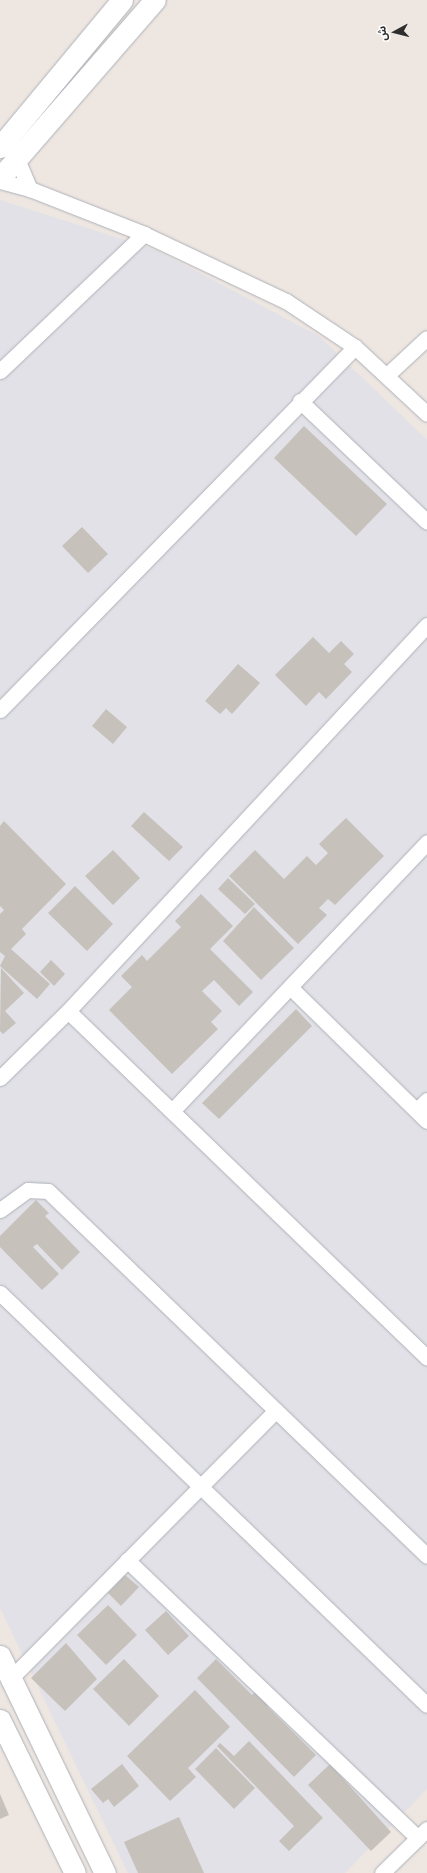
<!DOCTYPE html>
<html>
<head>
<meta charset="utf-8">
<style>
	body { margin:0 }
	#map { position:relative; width:427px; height:1873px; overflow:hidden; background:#eee6e1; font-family:Signika,"Noto Sans Arabic",sans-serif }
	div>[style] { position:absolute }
	.industrial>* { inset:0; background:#e1e1e7 }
	.building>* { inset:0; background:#c7c1bc }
	.roads { filter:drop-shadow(0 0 1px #aeb2b9) drop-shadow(0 0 1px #aeb2b9) }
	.street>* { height:15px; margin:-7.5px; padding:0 7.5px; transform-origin:7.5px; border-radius:7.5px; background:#fff }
	.secondary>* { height:21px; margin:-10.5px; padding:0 10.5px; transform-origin:10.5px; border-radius:10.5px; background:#fff }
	span { translate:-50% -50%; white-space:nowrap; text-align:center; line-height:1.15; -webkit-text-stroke:4px #fff; paint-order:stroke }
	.north { position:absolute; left:375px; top:12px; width:40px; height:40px; -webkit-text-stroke:3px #fff; paint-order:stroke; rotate:263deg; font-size:11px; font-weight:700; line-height:16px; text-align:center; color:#2e2e2e }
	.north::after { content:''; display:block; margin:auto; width:14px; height:18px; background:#2e2e2e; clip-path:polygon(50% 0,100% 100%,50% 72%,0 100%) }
</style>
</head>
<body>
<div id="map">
	<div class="industrial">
		<i style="clip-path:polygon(0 200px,156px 250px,319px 336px,427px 440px,427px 1789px,345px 1873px,128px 1873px,0 1608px)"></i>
	</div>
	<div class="building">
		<i style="clip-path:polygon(304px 426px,387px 504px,356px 536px,274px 458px)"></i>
		<i style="clip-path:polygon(82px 527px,108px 554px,88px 573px,62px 546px)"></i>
		<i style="clip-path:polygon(313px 637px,329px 653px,341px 641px,354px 654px,344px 664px,352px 672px,326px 699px,319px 692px,306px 706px,275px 675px)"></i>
		<i style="clip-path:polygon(238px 664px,260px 683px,232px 714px,226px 708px,220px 714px,205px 701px)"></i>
		<i style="clip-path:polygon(106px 709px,127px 727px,113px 744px,92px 726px)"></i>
		<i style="clip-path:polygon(144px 812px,183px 847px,169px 861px,131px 826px)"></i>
		<i style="clip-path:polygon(346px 818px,384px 856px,335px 905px,328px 899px,319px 908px,327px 915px,298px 944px,229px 876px,255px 850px,284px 879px,307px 856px,316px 865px,328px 853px,319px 844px)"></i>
		<i style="clip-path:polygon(4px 821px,66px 884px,22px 929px,26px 934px,11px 949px,50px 984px,37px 999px,0 966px,5px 956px,0 952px,0 914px,4px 910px,0 906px,0 826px)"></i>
		<i style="clip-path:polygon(113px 850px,140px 878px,113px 905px,85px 876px)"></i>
		<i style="clip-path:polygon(228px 878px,255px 904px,245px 914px,218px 889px)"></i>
		<i style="clip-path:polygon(75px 886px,113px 924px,87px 951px,48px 913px)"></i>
		<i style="clip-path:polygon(201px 894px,233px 926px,210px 949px,253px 992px,239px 1006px,214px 980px,202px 991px,222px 1011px,211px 1022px,218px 1029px,172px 1074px,109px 1010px,132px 987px,121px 976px,142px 955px,147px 961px,181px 927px,175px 921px)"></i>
		<i style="clip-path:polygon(254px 907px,294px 948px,261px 980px,223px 941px)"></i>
		<i style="clip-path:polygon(51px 960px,65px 974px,54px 986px,40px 972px)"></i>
		<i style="clip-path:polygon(1px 968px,24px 993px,5px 1011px,16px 1023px,3px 1034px,0 1031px)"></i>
		<i style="clip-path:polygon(296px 1009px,312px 1026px,219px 1119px,202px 1103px)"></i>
		<i style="clip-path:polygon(36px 1200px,49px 1213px,45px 1216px,80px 1252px,62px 1270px,37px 1244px,33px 1247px,59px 1274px,42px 1290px,0 1247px,0 1236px)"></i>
		<i style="clip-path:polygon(125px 1575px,139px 1587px,121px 1606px,108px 1593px)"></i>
		<i style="clip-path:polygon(108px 1605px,137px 1635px,106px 1665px,77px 1635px)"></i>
		<i style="clip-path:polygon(166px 1611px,189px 1636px,168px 1655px,145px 1630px)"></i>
		<i style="clip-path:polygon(66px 1643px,97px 1679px,65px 1711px,31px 1678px)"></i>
		<i style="clip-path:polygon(124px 1659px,159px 1696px,129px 1726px,93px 1689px)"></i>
		<i style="clip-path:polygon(216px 1659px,252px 1695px,258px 1689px,270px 1702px,267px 1706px,316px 1755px,294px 1777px,197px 1678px)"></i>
		<i style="clip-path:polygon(195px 1690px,230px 1727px,188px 1768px,196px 1777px,170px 1801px,127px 1756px)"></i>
		<i style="clip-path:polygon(249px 1741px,323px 1818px,289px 1851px,279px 1841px,294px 1826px,217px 1746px,220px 1743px,234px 1756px)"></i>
		<i style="clip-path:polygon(216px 1748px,255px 1788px,234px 1809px,195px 1769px)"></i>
		<i style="clip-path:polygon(122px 1764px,139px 1786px,114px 1807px,108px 1799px,103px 1803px,91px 1789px)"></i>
		<i style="clip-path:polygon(330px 1764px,391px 1832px,371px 1851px,308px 1785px)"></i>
		<i style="clip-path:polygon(0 1794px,9px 1815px,0 1819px)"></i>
		<i style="clip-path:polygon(179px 1817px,204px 1873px,138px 1873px,124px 1842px)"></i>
	</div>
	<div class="roads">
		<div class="street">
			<i style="left:17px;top:159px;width:33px;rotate:67deg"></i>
			<i style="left:0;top:181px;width:31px;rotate:15deg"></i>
			<i style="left:30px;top:189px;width:123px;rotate:21.5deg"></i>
			<i style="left:144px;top:234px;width:157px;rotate:25.3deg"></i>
			<i style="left:286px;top:301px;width:83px;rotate:33.7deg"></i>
			<i style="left:355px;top:347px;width:98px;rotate:42.9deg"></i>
			<i style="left:0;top:371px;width:199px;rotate:-43.6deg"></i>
			<i style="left:387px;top:375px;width:54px;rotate:-42.8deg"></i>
			<i style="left:300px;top:401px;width:175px;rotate:43.6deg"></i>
			<i style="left:0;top:710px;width:508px;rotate:-45.64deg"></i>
			<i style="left:291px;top:988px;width:190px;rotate:44.4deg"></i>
			<i style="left:68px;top:1011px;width:499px;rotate:44deg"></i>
			<i style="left:0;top:1078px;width:95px;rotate:-44.6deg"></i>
			<i style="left:68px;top:1011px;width:527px;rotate:-47.08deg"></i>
			<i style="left:417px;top:1110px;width:14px;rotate:-45deg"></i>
			<i style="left:172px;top:1111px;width:371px;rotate:-46.5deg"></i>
			<i style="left:0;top:1210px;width:34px;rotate:-36deg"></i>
			<i style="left:28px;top:1190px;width:20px;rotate:3deg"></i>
			<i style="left:48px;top:1191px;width:526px;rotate:43.92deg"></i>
			<i style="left:0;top:1293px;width:593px;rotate:43.98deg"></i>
			<i style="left:127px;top:1560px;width:402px;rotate:43.7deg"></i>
			<i style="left:11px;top:1678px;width:374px;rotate:-45.3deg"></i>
			<i style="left:382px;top:1873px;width:63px;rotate:-44.4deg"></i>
		</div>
		<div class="secondary">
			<i style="left:0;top:147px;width:191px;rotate:-50.3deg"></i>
			<i style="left:0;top:178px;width:236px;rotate:-49deg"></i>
			<i style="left:0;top:1656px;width:241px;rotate:64.2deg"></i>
			<i style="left:0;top:1720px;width:170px;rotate:63.9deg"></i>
		</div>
	</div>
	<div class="north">ش</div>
</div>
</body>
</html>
